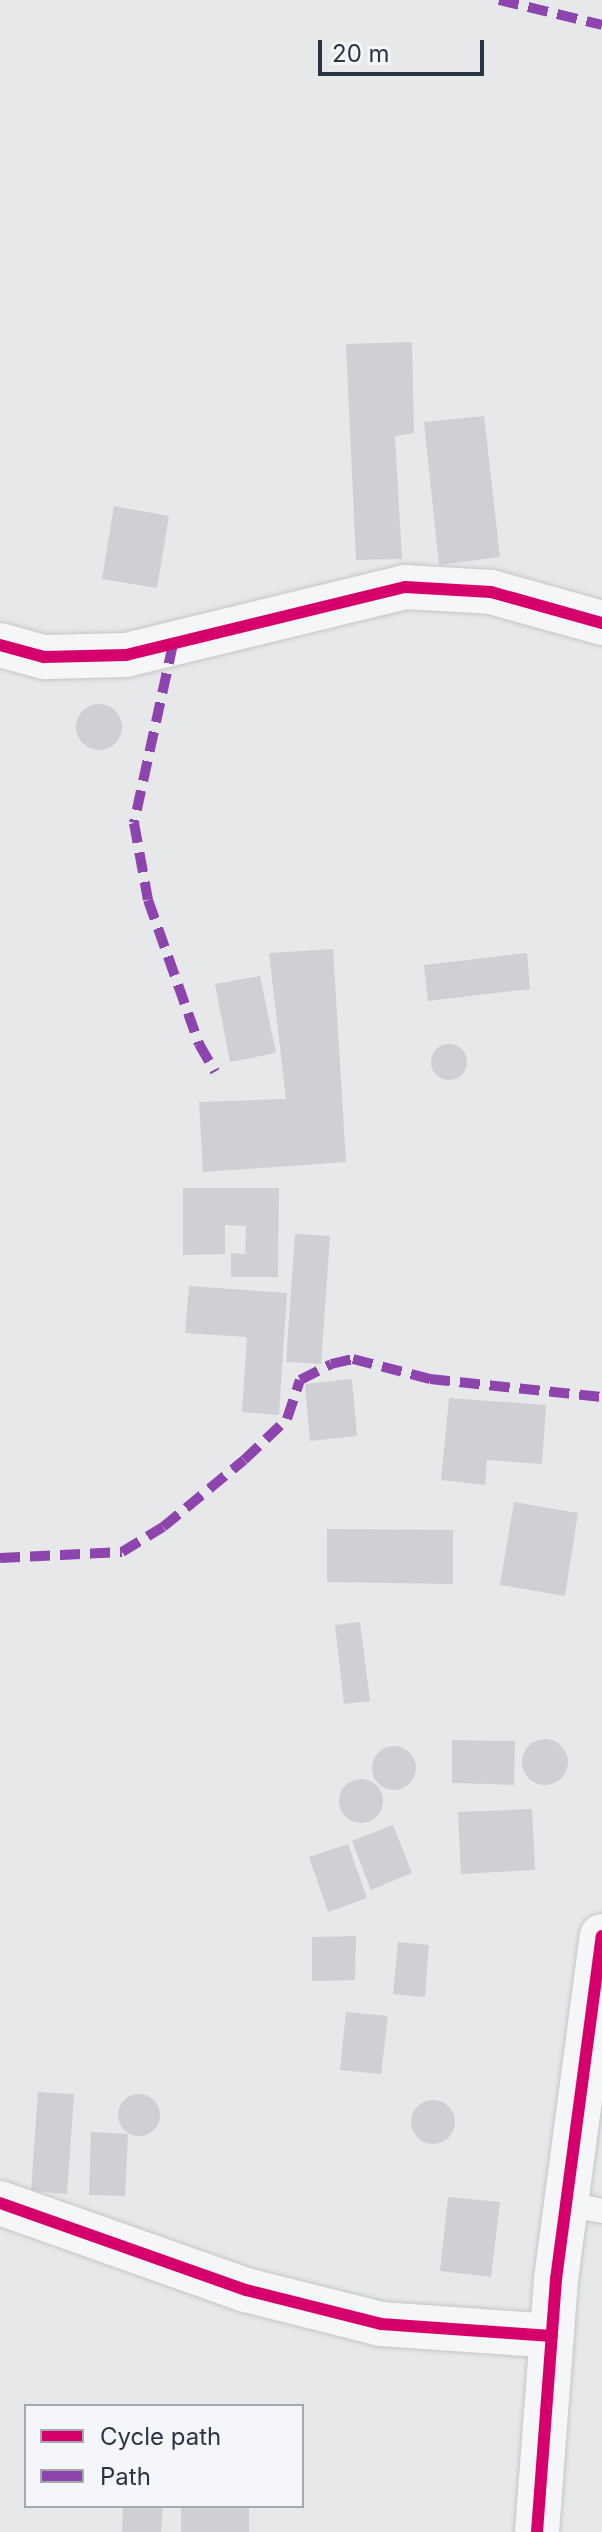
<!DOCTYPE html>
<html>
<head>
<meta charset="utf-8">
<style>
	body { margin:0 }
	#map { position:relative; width:602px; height:2532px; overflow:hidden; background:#e6e8ea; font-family:Inter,sans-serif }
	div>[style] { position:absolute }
	.building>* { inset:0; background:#ced0d3 }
	.round { border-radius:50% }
	.roads { filter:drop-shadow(0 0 2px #c4c6c8) drop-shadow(0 0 2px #c4c6c8) }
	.service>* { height:24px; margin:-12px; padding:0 12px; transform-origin:12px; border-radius:12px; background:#f5f6f7 }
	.minor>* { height:44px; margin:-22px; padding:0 22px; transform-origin:22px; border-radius:22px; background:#f5f6f7 }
	.tertiary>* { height:44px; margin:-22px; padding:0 22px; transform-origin:22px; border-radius:22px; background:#f5f6f7 }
	.quiet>* { height:10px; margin-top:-5px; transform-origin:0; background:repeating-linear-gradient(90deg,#8e44ad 0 20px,transparent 0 30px) }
	.cycleway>* { height:12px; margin:-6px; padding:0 6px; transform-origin:6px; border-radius:6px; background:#d6006c }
	span { translate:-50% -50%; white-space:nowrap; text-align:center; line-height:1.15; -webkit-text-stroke:6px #f4f6f9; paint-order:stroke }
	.legend { position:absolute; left:24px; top:2404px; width:280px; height:104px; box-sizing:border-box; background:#f4f6f9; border:2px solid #a4a8b1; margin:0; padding:10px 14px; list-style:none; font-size:24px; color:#2b3445 }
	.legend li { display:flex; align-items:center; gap:16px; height:40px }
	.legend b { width:40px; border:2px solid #a4a8b1 }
	.scale { position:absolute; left:318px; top:40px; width:166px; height:36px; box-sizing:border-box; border:4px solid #2b3445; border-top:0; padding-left:10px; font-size:24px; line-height:28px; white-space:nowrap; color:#2b3445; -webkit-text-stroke:6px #f4f6f9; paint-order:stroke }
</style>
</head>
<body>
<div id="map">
	<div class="building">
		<i style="clip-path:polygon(412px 342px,414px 433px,395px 436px,402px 559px,356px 560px,346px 344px)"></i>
		<i style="clip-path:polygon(484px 416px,500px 557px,439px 565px,424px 422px)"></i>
		<i style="clip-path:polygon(114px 506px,169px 516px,157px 588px,102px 579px)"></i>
		<i class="round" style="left:76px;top:704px;width:46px;height:46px"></i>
		<i style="clip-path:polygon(333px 949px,346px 1162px,203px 1172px,199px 1102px,286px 1099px,269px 953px)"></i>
		<i style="clip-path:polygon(527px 953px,530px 989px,428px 1001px,424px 965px)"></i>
		<i style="clip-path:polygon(260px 976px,276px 1053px,230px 1062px,215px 984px)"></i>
		<i class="round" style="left:431px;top:1044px;width:36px;height:36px"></i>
		<i style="clip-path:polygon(183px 1188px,279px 1188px,278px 1277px,231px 1277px,231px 1253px,245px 1254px,246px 1226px,225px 1225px,225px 1254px,183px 1255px)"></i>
		<i style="clip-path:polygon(295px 1234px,330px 1236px,321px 1364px,286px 1362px)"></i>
		<i style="clip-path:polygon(189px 1286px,287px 1293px,279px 1415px,242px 1412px,247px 1337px,185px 1333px)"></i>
		<i style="clip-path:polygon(352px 1379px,357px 1436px,310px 1441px,305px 1384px)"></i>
		<i style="clip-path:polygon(449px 1398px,546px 1405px,542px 1464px,487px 1460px,485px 1485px,441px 1480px)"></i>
		<i style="clip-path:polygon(514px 1502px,578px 1513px,565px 1596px,500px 1585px)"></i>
		<i style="clip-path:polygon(327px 1529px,453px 1530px,453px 1584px,327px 1582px)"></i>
		<i style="clip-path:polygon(360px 1622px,370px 1701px,344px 1704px,335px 1625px)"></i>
		<i class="round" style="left:522px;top:1739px;width:46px;height:46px"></i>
		<i style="clip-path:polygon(452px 1740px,515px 1741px,514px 1785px,452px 1783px)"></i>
		<i class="round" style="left:372px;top:1746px;width:44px;height:44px"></i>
		<i class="round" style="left:339px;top:1779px;width:44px;height:44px"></i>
		<i style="clip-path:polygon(532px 1809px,535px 1870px,461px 1874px,458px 1812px)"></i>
		<i style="clip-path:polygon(393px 1825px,412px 1873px,371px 1890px,352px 1841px)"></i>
		<i style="clip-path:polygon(348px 1844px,367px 1898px,328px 1912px,309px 1857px)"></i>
		<i style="clip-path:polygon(356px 1936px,355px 1980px,312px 1981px,312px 1937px)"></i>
		<i style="clip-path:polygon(398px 1942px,429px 1945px,425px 1997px,393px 1994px)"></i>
		<i style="clip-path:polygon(346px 2012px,388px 2016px,381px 2074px,340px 2070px)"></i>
		<i style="clip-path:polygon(38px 2092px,74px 2094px,67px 2194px,31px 2191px)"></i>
		<i class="round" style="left:118px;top:2094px;width:42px;height:42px"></i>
		<i class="round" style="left:411px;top:2100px;width:44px;height:44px"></i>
		<i style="clip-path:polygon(91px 2132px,128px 2134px,125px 2196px,89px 2195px)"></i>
		<i style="clip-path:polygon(448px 2197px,500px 2202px,491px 2277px,440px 2271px)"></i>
		<i style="clip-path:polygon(123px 2506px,163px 2506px,161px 2532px,122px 2532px)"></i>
		<i style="clip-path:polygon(181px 2506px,249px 2506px,249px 2532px,181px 2532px)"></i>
	</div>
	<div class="roads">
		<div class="service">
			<i style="left:567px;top:2204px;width:36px;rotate:11deg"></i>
		</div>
		<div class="minor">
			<i style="left:0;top:645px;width:46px;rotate:15.3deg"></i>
			<i style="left:44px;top:657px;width:82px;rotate:-1.4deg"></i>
			<i style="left:126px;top:655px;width:287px;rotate:-13.7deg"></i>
			<i style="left:405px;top:587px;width:86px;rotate:3.3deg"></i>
			<i style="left:491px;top:592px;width:115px;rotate:15.6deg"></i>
			<i style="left:0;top:2203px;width:261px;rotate:19.5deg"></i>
			<i style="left:246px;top:2290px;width:139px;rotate:14.1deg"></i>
			<i style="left:381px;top:2324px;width:171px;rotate:4deg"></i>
		</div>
		<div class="tertiary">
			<i style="left:537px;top:2532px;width:254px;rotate:-85.7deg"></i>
			<i style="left:556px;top:2279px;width:346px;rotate:-82.4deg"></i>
		</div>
	</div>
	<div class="quiet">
		<i style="left:499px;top:0;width:106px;rotate:13.6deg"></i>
		<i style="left:173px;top:644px;width:183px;rotate:102.3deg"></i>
		<i style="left:134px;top:823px;width:78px;rotate:79.7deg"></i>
		<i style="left:148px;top:900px;width:153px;rotate:70.5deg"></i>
		<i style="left:199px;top:1044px;width:32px;rotate:60deg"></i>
		<i style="left:0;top:1558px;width:122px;rotate:-2.8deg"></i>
		<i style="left:122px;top:1552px;width:48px;rotate:-31.4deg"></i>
		<i style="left:163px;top:1527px;width:105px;rotate:-39.6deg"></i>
		<i style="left:244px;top:1460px;width:59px;rotate:-43.6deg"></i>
		<i style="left:287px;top:1419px;width:41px;rotate:-71.6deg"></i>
		<i style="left:300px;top:1380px;width:35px;rotate:-27deg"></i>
		<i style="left:331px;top:1364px;width:23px;rotate:-13deg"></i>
		<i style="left:353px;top:1359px;width:80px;rotate:14.6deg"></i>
		<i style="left:430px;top:1379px;width:173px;rotate:6deg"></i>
	</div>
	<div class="cycleway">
		<i style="left:0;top:645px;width:46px;rotate:15.3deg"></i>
		<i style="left:44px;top:657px;width:82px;rotate:-1.4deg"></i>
		<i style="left:126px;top:655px;width:287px;rotate:-13.7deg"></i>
		<i style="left:405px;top:587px;width:86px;rotate:3.3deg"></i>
		<i style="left:491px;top:592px;width:115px;rotate:15.6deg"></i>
		<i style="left:0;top:2203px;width:261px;rotate:19.5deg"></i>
		<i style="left:246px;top:2290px;width:139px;rotate:14.1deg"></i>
		<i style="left:381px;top:2324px;width:171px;rotate:4deg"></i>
		<i style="left:537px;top:2532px;width:254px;rotate:-85.7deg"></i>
		<i style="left:556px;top:2279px;width:346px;rotate:-82.4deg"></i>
	</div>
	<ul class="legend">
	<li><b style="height:10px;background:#d6006c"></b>Cycle path</li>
	<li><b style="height:10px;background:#8e44ad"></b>Path</li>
	</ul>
	<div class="scale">20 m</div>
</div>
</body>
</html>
